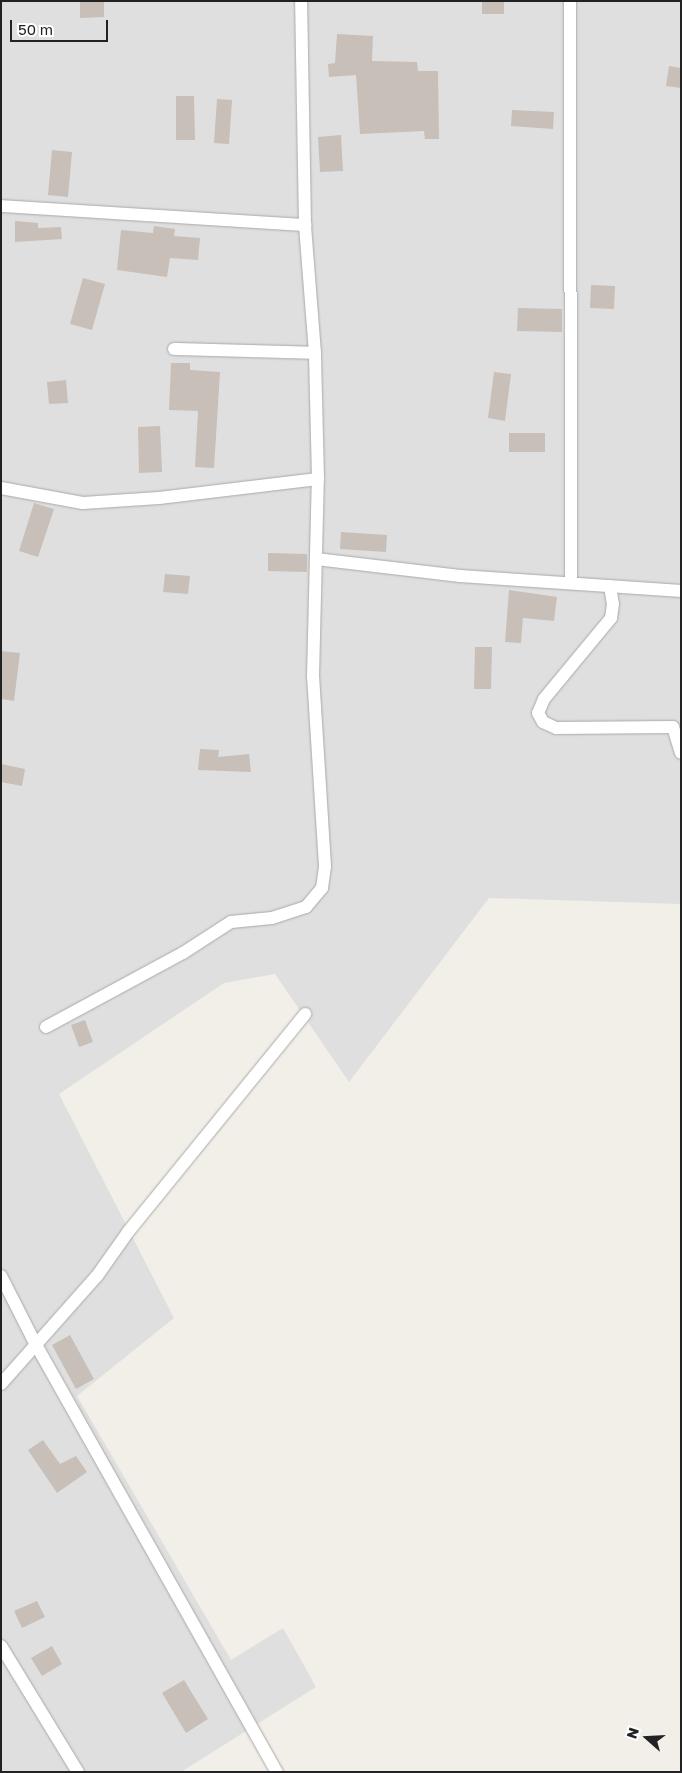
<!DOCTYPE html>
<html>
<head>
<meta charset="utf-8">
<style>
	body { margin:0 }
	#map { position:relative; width:682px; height:1773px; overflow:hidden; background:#f2efe9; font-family:"Golos Text",sans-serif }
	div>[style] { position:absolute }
	.residential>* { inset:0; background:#e0dfdf }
	.building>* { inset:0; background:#c7bfb8 }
	.roads { filter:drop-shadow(0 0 1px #a9a9a9) drop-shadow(0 0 1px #a9a9a9) }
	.street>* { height:12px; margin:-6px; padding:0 6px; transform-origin:6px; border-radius:6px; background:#fff }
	span { translate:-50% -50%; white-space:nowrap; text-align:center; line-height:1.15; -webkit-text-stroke:4px #fff; paint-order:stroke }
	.frame { position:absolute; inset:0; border:2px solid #222; pointer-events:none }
	.north { position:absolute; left:622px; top:1713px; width:50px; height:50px; -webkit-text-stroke:4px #fff; paint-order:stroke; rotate:289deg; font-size:14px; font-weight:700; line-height:20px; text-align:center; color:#222 }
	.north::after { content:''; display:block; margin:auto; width:18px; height:22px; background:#222; clip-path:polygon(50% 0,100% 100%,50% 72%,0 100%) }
	.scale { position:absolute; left:10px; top:20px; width:98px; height:22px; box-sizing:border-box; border:2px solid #222; border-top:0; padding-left:6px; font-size:15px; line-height:18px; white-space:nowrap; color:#222; -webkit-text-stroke:4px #fff; paint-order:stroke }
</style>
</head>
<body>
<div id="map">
	<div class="residential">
		<i style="clip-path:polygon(1px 1px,681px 1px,681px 904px,489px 898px,349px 1082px,275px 974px,224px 983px,59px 1094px,174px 1318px,77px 1396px,231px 1660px,283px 1628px,316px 1687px,181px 1772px,1px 1772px)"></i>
	</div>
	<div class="building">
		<i style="clip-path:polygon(80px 1px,104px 1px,104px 17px,80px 18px)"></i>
		<i style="clip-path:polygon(482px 1px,504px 1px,504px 14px,482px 14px)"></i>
		<i style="clip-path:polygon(337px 34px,373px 36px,372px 61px,417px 62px,418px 71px,438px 71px,439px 139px,425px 139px,424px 131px,360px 134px,356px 75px,329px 77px,328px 64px,335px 63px)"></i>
		<i style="clip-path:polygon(669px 66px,681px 68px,681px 88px,666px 86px)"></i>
		<i style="clip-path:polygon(176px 96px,194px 96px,195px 140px,176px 140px)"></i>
		<i style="clip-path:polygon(217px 99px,232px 100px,229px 144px,214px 143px)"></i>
		<i style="clip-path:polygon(512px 110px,554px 112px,553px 129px,511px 126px)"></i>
		<i style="clip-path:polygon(341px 135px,343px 171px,320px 172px,318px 137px)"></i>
		<i style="clip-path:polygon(52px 150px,72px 152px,68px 197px,48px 195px)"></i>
		<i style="clip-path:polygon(15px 221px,38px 223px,38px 228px,61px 227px,62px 239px,15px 242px)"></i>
		<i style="clip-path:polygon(154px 226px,175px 229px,174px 236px,200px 238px,198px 260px,170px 258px,167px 277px,117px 270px,121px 230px,153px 233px)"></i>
		<i style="clip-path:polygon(83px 278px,105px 284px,92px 330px,70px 324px)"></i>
		<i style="clip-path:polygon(591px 285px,615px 286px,614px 309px,590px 308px)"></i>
		<i style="clip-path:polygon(518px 308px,562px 309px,562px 332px,517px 331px)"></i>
		<i style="clip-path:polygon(171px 363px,190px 363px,190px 370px,220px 372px,214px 468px,195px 467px,198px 411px,169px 410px)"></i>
		<i style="clip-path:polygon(494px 372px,511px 374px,505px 421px,488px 418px)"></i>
		<i style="clip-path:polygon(66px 380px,68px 403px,49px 404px,47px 382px)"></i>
		<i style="clip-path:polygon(160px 426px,162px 472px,139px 473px,138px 427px)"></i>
		<i style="clip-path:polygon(509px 433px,545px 433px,545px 452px,509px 452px)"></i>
		<i style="clip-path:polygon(34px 503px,54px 509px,38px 557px,19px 551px)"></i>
		<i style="clip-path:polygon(341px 532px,387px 535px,386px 552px,340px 549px)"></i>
		<i style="clip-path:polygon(268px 553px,307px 554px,307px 572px,268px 571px)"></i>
		<i style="clip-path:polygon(165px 574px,190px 576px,188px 594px,163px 592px)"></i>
		<i style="clip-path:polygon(509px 590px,557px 597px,554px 621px,523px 618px,521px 643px,505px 642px)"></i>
		<i style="clip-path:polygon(475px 647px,492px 647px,491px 689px,474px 689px)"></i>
		<i style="clip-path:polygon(1px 651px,20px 653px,14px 701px,1px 699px)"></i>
		<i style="clip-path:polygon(200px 749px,219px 750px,218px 757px,249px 754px,251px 772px,198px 770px)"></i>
		<i style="clip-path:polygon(1px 764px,25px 769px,22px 786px,1px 782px)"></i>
		<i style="clip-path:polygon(85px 1020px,93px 1042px,79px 1047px,71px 1025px)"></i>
		<i style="clip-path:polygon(70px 1335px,94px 1379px,76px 1389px,52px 1345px)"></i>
		<i style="clip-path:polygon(43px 1440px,60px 1464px,76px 1456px,87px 1472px,57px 1493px,28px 1450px)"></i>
		<i style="clip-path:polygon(37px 1601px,45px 1617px,22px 1628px,14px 1611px)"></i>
		<i style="clip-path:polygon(52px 1646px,62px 1664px,42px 1676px,31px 1658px)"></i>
		<i style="clip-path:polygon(184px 1680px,208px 1719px,186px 1733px,162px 1693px)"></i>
	</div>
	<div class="roads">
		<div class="street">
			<i style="left:570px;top:1px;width:582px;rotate:89.9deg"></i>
			<i style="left:1px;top:206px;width:305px;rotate:3.6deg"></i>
			<i style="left:174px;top:349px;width:141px;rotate:1.6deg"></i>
			<i style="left:1px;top:488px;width:83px;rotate:10.4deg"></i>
			<i style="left:83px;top:503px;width:76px;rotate:-3.8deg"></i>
			<i style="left:159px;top:498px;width:160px;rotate:-6.8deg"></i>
			<i style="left:316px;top:559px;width:145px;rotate:6.7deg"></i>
			<i style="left:460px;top:576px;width:222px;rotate:3.9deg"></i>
			<i style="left:610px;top:586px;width:18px;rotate:81deg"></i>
			<i style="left:613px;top:604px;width:14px;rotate:98deg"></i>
			<i style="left:611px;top:618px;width:105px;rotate:129.6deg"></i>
			<i style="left:544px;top:699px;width:15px;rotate:113deg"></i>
			<i style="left:538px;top:713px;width:10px;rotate:61deg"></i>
			<i style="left:543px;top:722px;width:14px;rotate:25deg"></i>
			<i style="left:556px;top:728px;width:117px;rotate:-0.5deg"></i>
			<i style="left:673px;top:727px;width:27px;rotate:73deg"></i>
			<i style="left:46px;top:1027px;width:156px;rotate:-28.4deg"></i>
			<i style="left:183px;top:953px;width:57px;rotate:-32.9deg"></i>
			<i style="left:231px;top:922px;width:41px;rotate:-5.6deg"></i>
			<i style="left:272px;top:918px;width:36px;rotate:-18deg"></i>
			<i style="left:306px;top:907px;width:25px;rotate:-50deg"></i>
			<i style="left:322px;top:888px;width:22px;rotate:-82deg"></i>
			<i style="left:325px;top:866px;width:189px;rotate:-93.6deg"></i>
			<i style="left:313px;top:677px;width:198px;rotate:-88.6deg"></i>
			<i style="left:318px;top:479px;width:126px;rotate:-91.4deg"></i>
			<i style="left:315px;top:353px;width:128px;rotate:-94.5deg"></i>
			<i style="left:305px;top:225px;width:224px;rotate:-91deg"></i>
			<i style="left:1px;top:1276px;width:75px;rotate:63.1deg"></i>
			<i style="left:35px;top:1343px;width:493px;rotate:60.6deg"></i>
			<i style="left:1px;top:1384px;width:144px;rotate:-48.4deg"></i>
			<i style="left:97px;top:1276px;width:54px;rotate:-54.8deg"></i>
			<i style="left:128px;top:1232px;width:281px;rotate:-50.9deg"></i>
			<i style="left:1px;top:1646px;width:148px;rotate:58.6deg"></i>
		</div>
	</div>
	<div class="frame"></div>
	<div class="north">N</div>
	<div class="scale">50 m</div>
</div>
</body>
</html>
